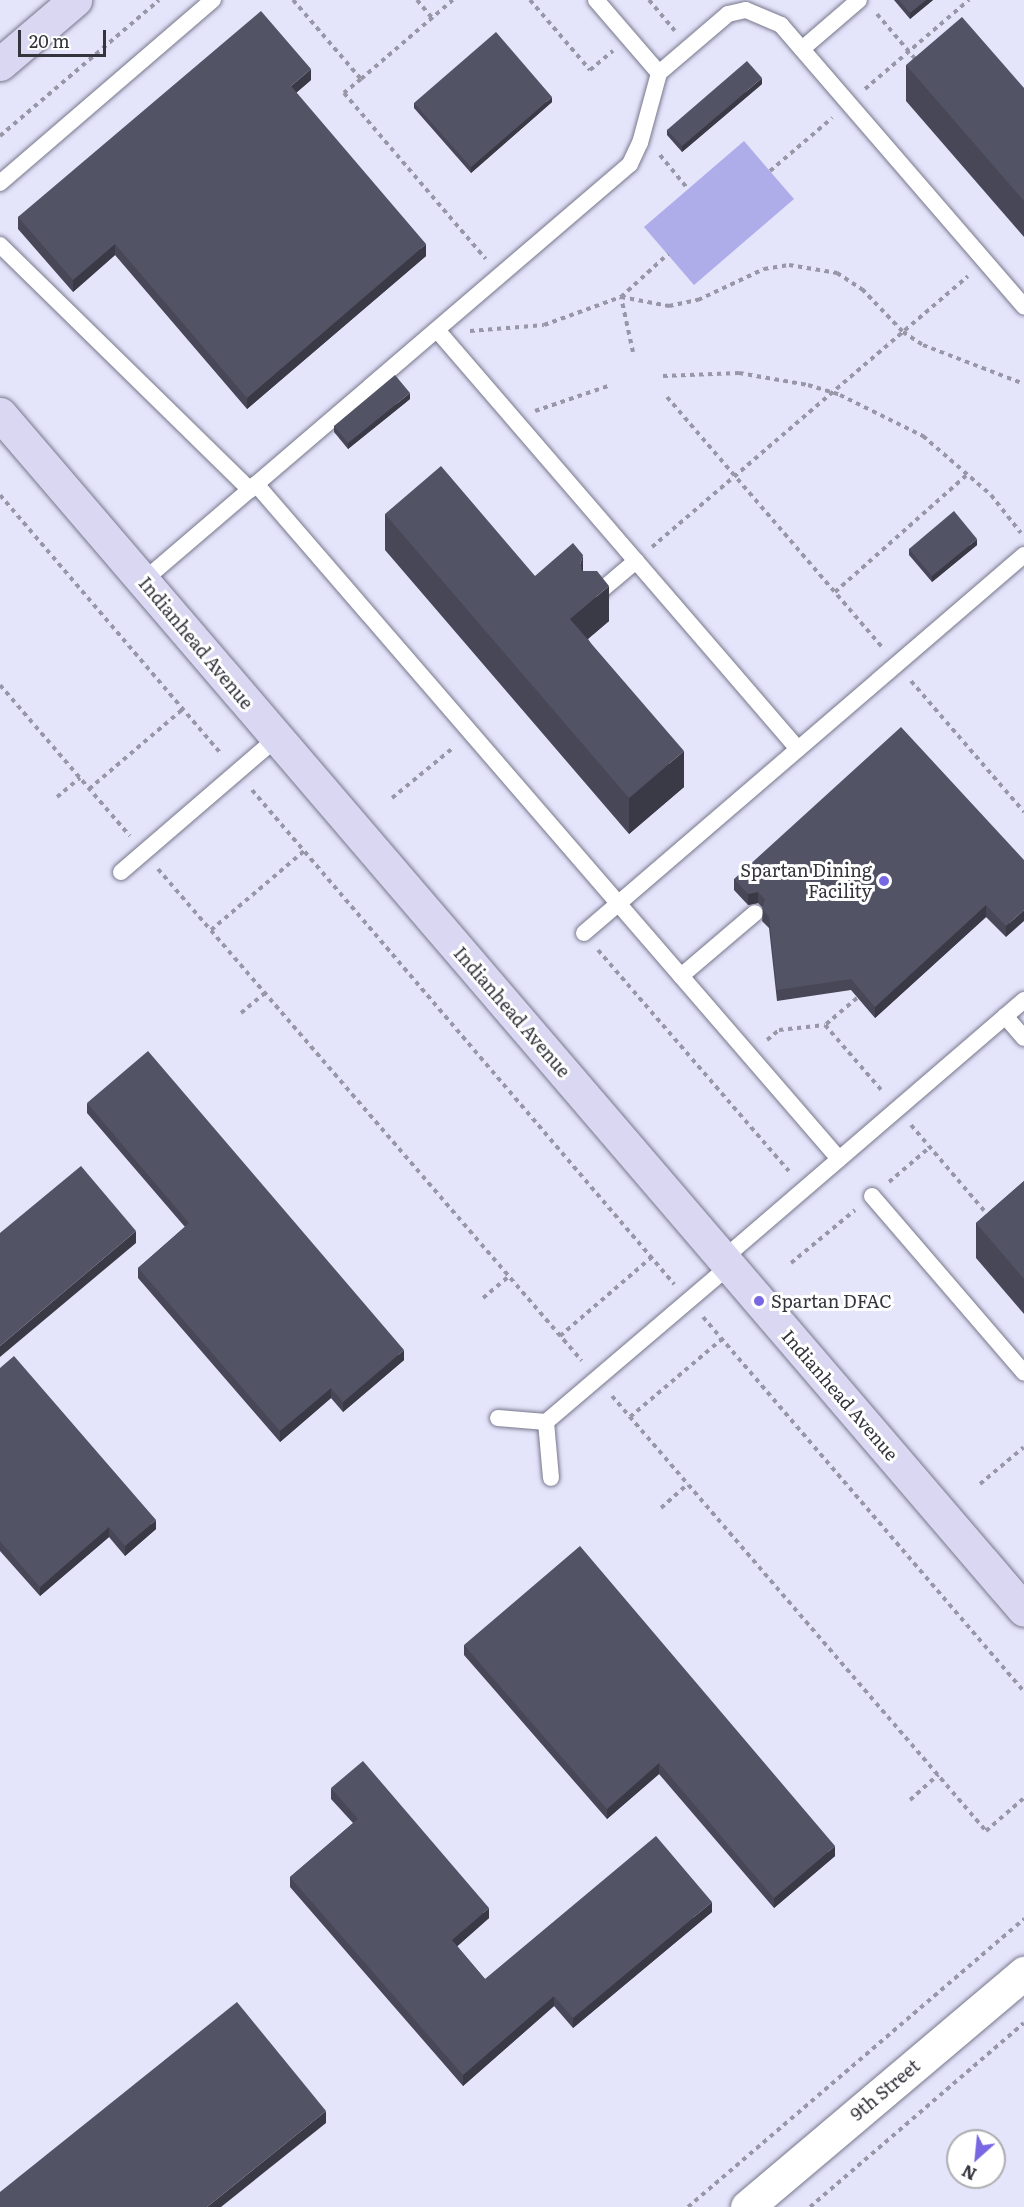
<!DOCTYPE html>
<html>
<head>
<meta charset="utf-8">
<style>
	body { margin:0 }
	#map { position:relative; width:1024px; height:2207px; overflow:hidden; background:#e4e4fb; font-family:Literata,serif }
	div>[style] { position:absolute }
	.green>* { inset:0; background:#afacea }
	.path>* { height:4px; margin-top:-2px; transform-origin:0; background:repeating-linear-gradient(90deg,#9797a7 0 4.5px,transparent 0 9px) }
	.roads { filter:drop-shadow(0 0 2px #77778c) drop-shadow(0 0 2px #77778c) }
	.service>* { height:16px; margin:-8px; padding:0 8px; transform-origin:8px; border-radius:8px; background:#fff }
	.tertiary>* { height:33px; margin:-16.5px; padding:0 16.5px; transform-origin:16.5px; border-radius:16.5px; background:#fff }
	.secondary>* { height:33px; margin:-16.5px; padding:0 16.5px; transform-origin:16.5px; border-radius:16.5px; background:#dad7f3 }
	.wall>* { inset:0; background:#474758 }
	.shaded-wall>* { inset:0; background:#3a3a47 }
	.building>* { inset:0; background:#535366 }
	.dots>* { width:16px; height:16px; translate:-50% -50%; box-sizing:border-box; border:3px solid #fff; border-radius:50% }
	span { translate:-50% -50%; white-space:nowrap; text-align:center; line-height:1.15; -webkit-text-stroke:6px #fff; paint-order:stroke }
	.street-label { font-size:18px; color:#34343d }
	.poi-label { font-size:18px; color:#34343d }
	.right { translate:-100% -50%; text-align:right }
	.left { translate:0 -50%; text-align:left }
	.north { position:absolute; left:946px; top:2129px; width:60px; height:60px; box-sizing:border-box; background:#fff; border:2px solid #aeaeb1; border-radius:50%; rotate:207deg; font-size:16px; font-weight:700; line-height:24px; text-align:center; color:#34343d }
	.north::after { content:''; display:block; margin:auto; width:21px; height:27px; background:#7867e3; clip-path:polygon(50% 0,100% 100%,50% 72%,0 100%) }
	.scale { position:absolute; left:18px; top:30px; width:88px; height:27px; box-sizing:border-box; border:3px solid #34343d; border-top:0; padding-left:8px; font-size:18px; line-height:21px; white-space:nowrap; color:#34343d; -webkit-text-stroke:4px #fff; paint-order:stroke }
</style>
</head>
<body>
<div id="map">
	<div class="green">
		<i style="clip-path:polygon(744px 141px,794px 199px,694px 285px,644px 227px)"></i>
	</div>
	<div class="path">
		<i style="left:293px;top:0;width:104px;rotate:49.3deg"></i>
		<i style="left:361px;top:79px;width:121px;rotate:-40.7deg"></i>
		<i style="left:417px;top:0;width:23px;rotate:50deg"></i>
		<i style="left:530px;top:0;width:92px;rotate:49.4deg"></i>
		<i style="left:590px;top:70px;width:30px;rotate:-40deg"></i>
		<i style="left:649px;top:0;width:40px;rotate:50deg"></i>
		<i style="left:877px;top:14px;width:62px;rotate:49.6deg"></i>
		<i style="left:361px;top:79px;width:22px;rotate:141deg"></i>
		<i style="left:344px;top:93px;width:218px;rotate:49.5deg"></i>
		<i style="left:865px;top:89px;width:137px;rotate:-40.6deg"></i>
		<i style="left:0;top:136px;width:209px;rotate:-40.5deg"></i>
		<i style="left:660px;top:155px;width:44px;rotate:50.5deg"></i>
		<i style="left:770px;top:171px;width:82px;rotate:-40.5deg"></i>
		<i style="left:470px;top:331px;width:74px;rotate:-4.6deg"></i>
		<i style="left:544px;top:325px;width:82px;rotate:-20deg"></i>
		<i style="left:621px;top:297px;width:49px;rotate:10.6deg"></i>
		<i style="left:669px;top:306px;width:30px;rotate:-12deg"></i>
		<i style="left:698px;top:300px;width:73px;rotate:-25.2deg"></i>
		<i style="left:764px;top:269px;width:25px;rotate:-9deg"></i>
		<i style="left:789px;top:265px;width:49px;rotate:9.5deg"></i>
		<i style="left:837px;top:273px;width:30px;rotate:33deg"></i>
		<i style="left:862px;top:289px;width:59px;rotate:46.4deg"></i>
		<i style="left:903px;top:332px;width:24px;rotate:33deg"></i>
		<i style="left:923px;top:345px;width:108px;rotate:21.1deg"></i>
		<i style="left:633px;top:352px;width:56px;rotate:-102.3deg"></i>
		<i style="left:621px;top:297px;width:64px;rotate:-42.5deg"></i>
		<i style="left:663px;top:376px;width:76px;rotate:-2.3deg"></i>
		<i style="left:739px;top:373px;width:70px;rotate:9.9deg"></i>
		<i style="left:808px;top:385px;width:34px;rotate:17deg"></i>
		<i style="left:840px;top:395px;width:93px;rotate:26.3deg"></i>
		<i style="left:923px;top:436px;width:90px;rotate:40.9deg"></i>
		<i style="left:991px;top:495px;width:48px;rotate:51.7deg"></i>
		<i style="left:667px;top:397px;width:331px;rotate:49.3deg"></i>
		<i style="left:535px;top:411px;width:80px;rotate:-18.9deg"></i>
		<i style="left:0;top:495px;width:342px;rotate:49.5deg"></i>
		<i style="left:652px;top:547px;width:416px;rotate:-40.6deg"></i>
		<i style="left:835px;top:592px;width:178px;rotate:-41.6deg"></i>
		<i style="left:911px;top:681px;width:173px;rotate:49.2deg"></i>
		<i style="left:0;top:685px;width:199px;rotate:49.3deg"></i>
		<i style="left:89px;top:789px;width:123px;rotate:-40.4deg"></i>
		<i style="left:252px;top:790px;width:650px;rotate:49.49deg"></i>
		<i style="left:57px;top:797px;width:30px;rotate:-40deg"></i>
		<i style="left:392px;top:798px;width:80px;rotate:-39.4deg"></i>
		<i style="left:158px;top:869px;width:649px;rotate:49.25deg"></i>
		<i style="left:211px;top:930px;width:122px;rotate:-40.3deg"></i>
		<i style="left:598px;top:950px;width:292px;rotate:49.2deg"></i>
		<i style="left:857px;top:998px;width:42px;rotate:139.8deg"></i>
		<i style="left:825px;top:1025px;width:89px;rotate:49.1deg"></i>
		<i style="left:241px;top:1013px;width:31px;rotate:-40deg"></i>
		<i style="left:767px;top:1040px;width:16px;rotate:-40deg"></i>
		<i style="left:779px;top:1030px;width:46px;rotate:-6.2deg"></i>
		<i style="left:911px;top:1125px;width:118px;rotate:49.5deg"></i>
		<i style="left:889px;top:1182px;width:54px;rotate:-40.5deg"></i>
		<i style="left:791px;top:1263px;width:83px;rotate:-39.6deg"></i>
		<i style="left:483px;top:1298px;width:34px;rotate:-40deg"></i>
		<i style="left:703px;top:1317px;width:494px;rotate:49.4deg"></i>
		<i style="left:560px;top:1336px;width:121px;rotate:-40.7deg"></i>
		<i style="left:612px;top:1396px;width:574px;rotate:49.31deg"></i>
		<i style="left:986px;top:1831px;width:50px;rotate:-41deg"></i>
		<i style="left:630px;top:1417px;width:121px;rotate:-40.3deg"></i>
		<i style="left:980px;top:1484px;width:57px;rotate:-40.1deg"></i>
		<i style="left:661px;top:1508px;width:36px;rotate:-42deg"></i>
		<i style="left:910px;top:1800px;width:38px;rotate:-42deg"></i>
		<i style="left:688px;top:2207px;width:443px;rotate:-40.6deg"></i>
		<i style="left:810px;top:2207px;width:282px;rotate:-40.7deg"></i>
	</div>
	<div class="roads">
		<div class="service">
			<i style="left:596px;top:0;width:96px;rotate:49.2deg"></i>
			<i style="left:659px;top:73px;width:91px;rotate:-40.5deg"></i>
			<i style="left:728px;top:14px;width:18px;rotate:-13deg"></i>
			<i style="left:746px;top:10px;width:38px;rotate:23deg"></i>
			<i style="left:781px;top:25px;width:372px;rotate:49.2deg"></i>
			<i style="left:802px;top:49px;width:75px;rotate:-40.7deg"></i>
			<i style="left:0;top:183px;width:281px;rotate:-40.7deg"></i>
			<i style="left:0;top:245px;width:350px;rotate:44.4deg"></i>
			<i style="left:437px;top:330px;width:553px;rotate:49.25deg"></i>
			<i style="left:256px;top:484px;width:892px;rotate:49.18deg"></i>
			<i style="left:143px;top:581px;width:641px;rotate:-40.57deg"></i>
			<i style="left:630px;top:164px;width:23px;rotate:-65deg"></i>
			<i style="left:640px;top:143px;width:73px;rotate:-74.8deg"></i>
			<i style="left:591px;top:599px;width:59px;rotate:-40.2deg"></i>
			<i style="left:121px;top:872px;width:206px;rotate:-40.7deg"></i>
			<i style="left:584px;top:933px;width:580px;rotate:-40.67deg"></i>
			<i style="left:681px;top:976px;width:97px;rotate:-40.4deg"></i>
			<i style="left:1005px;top:1016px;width:29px;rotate:49deg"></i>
			<i style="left:872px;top:1196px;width:233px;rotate:49.3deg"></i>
			<i style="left:723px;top:1259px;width:397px;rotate:-40.7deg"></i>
			<i style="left:498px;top:1418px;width:48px;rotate:4.8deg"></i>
			<i style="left:546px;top:1422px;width:240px;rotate:-40.4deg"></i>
			<i style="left:546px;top:1422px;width:56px;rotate:84.9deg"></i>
		</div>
		<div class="tertiary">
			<i style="left:747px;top:2207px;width:363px;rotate:-40.2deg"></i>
		</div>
		<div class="secondary">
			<i style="left:0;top:64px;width:99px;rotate:-40.5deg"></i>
			<i style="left:0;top:414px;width:1574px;rotate:49.43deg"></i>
		</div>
	</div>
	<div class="wall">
		<i style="clip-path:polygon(894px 0,933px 0,910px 19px)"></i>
		<i style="clip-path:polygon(906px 65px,1024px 88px,1024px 237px,906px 101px)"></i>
		<i style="clip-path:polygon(311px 80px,296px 93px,426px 256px,247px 409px,115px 255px,73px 292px,18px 229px,18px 217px)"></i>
		<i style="clip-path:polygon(762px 84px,682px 152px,667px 135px,667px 130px)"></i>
		<i style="clip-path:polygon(552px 102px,471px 173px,414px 108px,414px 103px)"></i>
		<i style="clip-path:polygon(410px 399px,348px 449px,334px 432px,334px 426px)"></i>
		<i style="clip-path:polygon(385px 514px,535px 576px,583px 571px,609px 621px,588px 639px,684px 787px,629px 834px,385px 550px)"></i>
		<i style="clip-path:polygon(977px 545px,932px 582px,909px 555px,909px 549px)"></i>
		<i style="clip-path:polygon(1024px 860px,1006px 937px,986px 917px,875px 1018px,851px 990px,777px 1001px,769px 928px,762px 921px,763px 908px,758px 903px,748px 905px,734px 890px,734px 879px)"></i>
		<i style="clip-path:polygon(87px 1103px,404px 1360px,343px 1412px,331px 1398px,280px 1442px,138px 1278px,138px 1268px,185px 1227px,87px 1113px)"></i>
		<i style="clip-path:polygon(1024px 1181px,1024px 1314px,976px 1258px,976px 1223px)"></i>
		<i style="clip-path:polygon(0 1368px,156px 1529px,125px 1556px,109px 1537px,40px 1596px,0 1551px)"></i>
		<i style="clip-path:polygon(464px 1645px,835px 1856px,774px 1908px,659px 1774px,607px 1819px,464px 1655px)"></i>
		<i style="clip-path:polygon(331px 1788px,489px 1918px,457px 1946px,485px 1979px,712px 1912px,573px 2028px,554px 2006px,463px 2086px,290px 1887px,290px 1877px,353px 1823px,331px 1799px)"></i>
	</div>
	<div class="shaded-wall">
		<i style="clip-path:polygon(926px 0,933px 0,910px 19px,910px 13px)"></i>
		<i style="clip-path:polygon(311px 69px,311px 80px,291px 97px,291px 86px)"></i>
		<i style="clip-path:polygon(762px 78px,762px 84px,682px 152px,682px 146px)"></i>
		<i style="clip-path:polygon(552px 97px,552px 102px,471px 173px,471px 167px)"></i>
		<i style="clip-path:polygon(115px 244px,115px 255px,73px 292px,73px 280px)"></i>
		<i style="clip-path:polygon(426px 244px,426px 256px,247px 409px,247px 398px)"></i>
		<i style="clip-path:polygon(410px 393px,410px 399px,348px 449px,348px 443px)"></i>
		<i style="clip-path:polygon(977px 539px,977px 545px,932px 582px,932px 576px)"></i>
		<i style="clip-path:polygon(583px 555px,583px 591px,580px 565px)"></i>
		<i style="clip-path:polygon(609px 586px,609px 621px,570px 654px,570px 619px)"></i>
		<i style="clip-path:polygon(684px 751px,684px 787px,629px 834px,629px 798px)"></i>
		<i style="clip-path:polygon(758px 892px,758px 903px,748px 905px,748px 894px)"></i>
		<i style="clip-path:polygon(986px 905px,986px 917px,875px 1018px,875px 1007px)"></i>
		<i style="clip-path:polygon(1024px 910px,1024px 921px,1006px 937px,1006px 926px)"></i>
		<i style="clip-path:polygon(136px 1231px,136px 1243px,0 1357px,0 1346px)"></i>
		<i style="clip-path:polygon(404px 1350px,404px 1360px,343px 1412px,343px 1402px)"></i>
		<i style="clip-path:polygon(331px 1388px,331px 1398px,280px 1442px,280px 1431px)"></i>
		<i style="clip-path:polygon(156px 1520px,156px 1529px,125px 1556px,125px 1546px)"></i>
		<i style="clip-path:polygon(109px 1527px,109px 1537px,40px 1596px,40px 1587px)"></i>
		<i style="clip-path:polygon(659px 1763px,659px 1774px,607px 1819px,607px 1809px)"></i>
		<i style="clip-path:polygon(835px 1846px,835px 1856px,774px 1908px,774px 1898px)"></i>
		<i style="clip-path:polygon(712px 1902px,712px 1912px,573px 2028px,573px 2018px)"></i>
		<i style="clip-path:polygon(489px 1908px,489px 1918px,452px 1951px,452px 1940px)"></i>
		<i style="clip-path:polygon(554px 1996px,554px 2006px,463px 2086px,463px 2075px)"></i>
		<i style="clip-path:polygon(326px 2111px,326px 2123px,221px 2207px,207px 2207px)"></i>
	</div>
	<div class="building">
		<i style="clip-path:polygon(899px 0,926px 0,910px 13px)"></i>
		<i style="clip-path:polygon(261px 11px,311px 69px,291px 86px,426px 244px,247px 398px,115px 244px,73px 280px,18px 217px)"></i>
		<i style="clip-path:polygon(962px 17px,1024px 88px,1024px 201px,906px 65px)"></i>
		<i style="clip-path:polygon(496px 32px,552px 97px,471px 167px,414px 103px)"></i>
		<i style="clip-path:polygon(747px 61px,762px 78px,682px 146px,667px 130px)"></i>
		<i style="clip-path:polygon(395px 375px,410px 393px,348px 443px,334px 426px)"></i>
		<i style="clip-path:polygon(441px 466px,535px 576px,573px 543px,583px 555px,580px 565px,582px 571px,597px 571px,609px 586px,570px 619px,684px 751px,629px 798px,385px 514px)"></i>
		<i style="clip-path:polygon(954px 511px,977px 539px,932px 576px,909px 549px)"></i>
		<i style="clip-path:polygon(901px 727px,1024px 860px,1024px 910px,1006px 926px,986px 905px,875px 1007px,851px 979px,777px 990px,769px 917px,762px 909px,765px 899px,758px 892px,748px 894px,734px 879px)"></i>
		<i style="clip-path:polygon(148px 1051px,404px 1350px,343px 1402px,331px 1388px,280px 1431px,138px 1268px,189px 1223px,87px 1103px)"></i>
		<i style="clip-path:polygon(81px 1166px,136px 1231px,0 1346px,0 1233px)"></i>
		<i style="clip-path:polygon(1024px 1181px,1024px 1279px,976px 1223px)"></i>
		<i style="clip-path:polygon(14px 1356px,156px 1520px,125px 1546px,109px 1527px,40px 1587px,0 1541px,0 1368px)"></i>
		<i style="clip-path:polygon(580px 1546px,835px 1846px,774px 1898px,659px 1763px,607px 1809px,464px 1645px)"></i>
		<i style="clip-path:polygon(363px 1761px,489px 1908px,452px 1940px,485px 1979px,656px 1836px,712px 1902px,573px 2018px,554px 1996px,463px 2075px,290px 1877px,358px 1819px,331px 1788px)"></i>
		<i style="clip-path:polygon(237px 2002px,326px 2111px,207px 2207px,0 2207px,0 2192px)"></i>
	</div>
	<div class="dots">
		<i style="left:884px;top:881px;background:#7867e3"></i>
		<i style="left:759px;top:1301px;background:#7867e3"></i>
	</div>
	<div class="street-label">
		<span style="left:196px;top:643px;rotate:50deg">Indianhead Avenue</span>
		<span style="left:512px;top:1012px;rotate:49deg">Indianhead Avenue</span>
		<span style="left:840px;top:1395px;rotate:49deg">Indianhead Avenue</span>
		<span style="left:885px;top:2090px;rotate:-40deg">9th Street</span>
	</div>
	<div class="poi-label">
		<span class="right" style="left:872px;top:881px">Spartan Dining<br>Facility</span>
		<span class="left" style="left:771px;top:1301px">Spartan DFAC</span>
	</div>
	<div class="north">N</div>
	<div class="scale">20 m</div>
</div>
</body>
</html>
